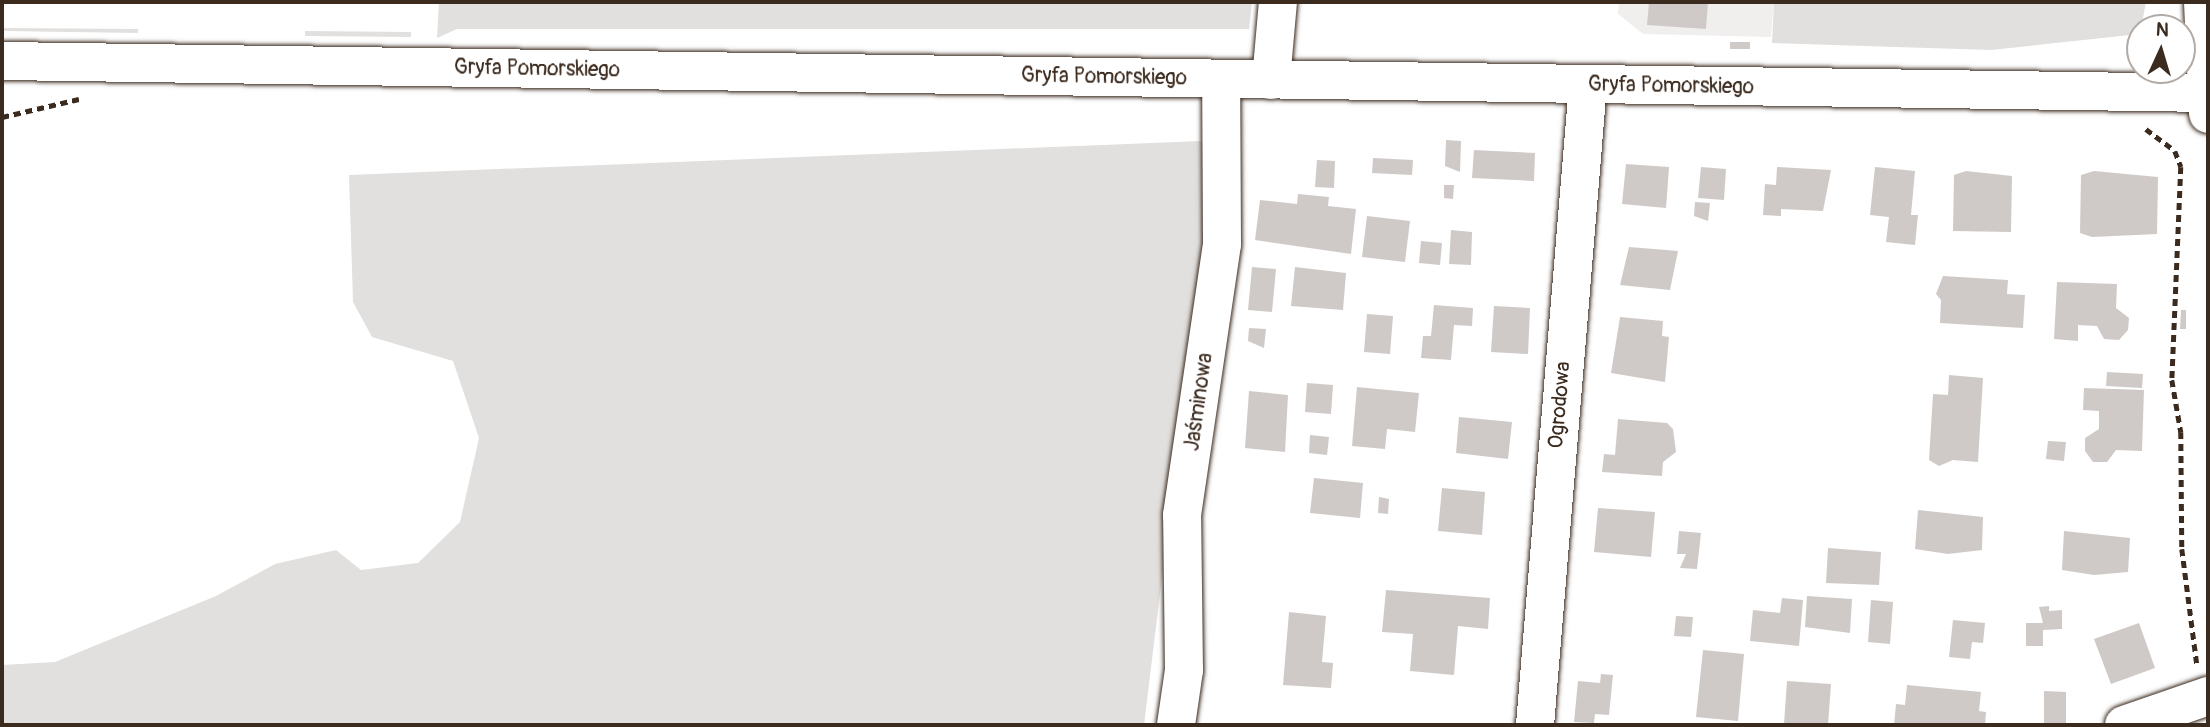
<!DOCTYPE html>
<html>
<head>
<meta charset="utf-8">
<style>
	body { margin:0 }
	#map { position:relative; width:2210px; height:727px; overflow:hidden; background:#fff; font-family:Pangolin,sans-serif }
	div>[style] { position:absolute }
	.built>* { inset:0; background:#f1efee }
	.green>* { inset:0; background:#e2e0de }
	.building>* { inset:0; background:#cfcac7 }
	.path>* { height:4.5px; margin-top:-2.25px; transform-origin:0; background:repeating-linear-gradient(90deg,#3b2a1e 0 7px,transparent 0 12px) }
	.roads { filter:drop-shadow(0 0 2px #3b2a1e) drop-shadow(0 0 2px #3b2a1e) }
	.minor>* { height:38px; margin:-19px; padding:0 19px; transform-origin:19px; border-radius:19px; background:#fff }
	span { translate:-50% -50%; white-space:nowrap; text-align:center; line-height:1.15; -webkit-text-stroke:7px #fff; paint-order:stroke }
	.street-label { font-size:21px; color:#3b2a1e }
	.frame { position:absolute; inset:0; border:4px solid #3b2a1e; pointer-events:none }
	.north { position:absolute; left:2126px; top:14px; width:70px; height:70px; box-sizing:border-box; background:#fff; border:2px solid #b1aaa5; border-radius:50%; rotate:4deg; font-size:19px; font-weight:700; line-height:28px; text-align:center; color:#3b2a1e }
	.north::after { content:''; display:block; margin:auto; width:24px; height:32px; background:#3b2a1e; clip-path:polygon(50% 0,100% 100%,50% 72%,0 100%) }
</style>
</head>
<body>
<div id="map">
	<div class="built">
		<i style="clip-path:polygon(1619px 2px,1774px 2px,1771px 37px,1643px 34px,1618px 14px)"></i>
	</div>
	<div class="green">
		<i style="clip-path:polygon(439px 2px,1252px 2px,1249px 29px,457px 29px,437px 38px)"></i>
		<i style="clip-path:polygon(1774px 2px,2146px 2px,2140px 34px,1991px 50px,1772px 43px)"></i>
		<i style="clip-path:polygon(2px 28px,138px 29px,138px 33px,2px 31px)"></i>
		<i style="clip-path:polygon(305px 31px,411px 32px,411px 37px,305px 36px)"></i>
		<i style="clip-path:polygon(1201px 141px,1213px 159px,1144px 725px,2px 725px,2px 665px,55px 662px,216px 596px,275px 564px,336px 550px,361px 570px,418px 563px,460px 522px,479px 438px,453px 361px,372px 337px,353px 302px,349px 175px)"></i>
	</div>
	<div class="building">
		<i style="clip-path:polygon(1649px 2px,1708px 2px,1706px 29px,1647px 25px)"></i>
		<i style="clip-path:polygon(1730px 42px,1750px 42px,1750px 49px,1730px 49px)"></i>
		<i style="clip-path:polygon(1446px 140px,1461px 141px,1460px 172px,1445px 166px)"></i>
		<i style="clip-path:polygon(1474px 150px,1535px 153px,1534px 181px,1472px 178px)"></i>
		<i style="clip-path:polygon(1373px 158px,1413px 160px,1412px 175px,1372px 173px)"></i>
		<i style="clip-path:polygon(1317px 160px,1335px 161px,1334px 188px,1315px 187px)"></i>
		<i style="clip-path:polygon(1626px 164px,1669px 167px,1666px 208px,1622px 204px)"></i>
		<i style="clip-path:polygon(1701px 167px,1726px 169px,1724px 200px,1698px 198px)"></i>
		<i style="clip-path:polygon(1777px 167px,1831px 170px,1823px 211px,1781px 209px,1781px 216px,1763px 215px,1765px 184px,1776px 185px)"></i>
		<i style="clip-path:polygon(1875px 167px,1915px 171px,1911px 215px,1918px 215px,1915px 245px,1886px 242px,1889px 217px,1870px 215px)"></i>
		<i style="clip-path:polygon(1966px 171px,2012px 176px,2011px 232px,1953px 231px,1954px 175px)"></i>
		<i style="clip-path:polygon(2094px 171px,2158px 177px,2157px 234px,2092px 237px,2080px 233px,2081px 175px)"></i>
		<i style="clip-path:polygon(1444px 185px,1454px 185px,1453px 199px,1444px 198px)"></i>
		<i style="clip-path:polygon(1298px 194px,1329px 197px,1328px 206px,1356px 209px,1351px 254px,1255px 240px,1260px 200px,1297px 204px)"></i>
		<i style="clip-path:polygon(1695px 202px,1710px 203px,1708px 221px,1694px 216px)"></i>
		<i style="clip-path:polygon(1367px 216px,1410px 221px,1405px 262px,1362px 257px)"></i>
		<i style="clip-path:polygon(1451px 230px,1472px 232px,1471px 265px,1449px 264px)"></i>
		<i style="clip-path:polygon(1421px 241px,1442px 243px,1440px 265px,1419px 263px)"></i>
		<i style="clip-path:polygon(1629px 247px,1678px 251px,1670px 290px,1620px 285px)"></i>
		<i style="clip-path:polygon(1252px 267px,1276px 269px,1272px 312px,1248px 310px)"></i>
		<i style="clip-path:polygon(1295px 267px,1346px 273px,1343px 310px,1291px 306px)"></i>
		<i style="clip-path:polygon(1943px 276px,2008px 280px,2007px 294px,2025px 295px,2023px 328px,1940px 323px,1941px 300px,1936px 294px)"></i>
		<i style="clip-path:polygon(2057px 282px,2117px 284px,2116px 308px,2129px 318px,2128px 330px,2119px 340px,2104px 339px,2097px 326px,2078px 325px,2078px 341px,2054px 339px)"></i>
		<i style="clip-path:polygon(1434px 305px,1473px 308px,1472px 326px,1454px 325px,1451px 360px,1421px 358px,1423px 336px,1431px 336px)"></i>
		<i style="clip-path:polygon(1494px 306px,1530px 308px,1528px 354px,1491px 352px)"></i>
		<i style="clip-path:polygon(2181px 310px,2186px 310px,2186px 329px,2180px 329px)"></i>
		<i style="clip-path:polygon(1367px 314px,1393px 316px,1390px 354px,1364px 352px)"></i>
		<i style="clip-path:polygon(1620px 317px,1663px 321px,1662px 336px,1669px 337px,1665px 382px,1611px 373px)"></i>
		<i style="clip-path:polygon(1249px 328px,1266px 329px,1264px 348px,1248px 341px)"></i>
		<i style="clip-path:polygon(2107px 372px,2143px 374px,2142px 388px,2106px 386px)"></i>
		<i style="clip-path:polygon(1949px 375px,1983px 378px,1978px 462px,1953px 460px,1939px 466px,1929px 460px,1933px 394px,1948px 395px)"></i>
		<i style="clip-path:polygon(1307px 383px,1333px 385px,1331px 414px,1305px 412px)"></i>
		<i style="clip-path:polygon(1357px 387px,1419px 393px,1415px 432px,1387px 429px,1385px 449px,1352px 446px)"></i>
		<i style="clip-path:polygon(2084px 388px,2144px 390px,2142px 451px,2116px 450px,2107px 462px,2093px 462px,2085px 451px,2085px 438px,2099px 429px,2099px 411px,2083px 410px)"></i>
		<i style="clip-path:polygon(1249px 391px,1288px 395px,1285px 452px,1245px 448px)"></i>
		<i style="clip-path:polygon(1459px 417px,1512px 422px,1508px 459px,1456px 453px)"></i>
		<i style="clip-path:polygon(1618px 419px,1667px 423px,1673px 429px,1676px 452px,1663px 462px,1662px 476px,1602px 472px,1604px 454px,1615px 455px)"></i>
		<i style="clip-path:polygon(1310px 435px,1329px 437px,1327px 455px,1309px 453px)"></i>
		<i style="clip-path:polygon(2048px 441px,2066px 442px,2064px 461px,2046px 459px)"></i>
		<i style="clip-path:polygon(1314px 478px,1363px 483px,1360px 518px,1310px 513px)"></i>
		<i style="clip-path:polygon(1442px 488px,1485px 492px,1482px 535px,1438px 531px)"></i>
		<i style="clip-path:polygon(1379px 497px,1389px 499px,1388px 514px,1378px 513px)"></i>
		<i style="clip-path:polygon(1598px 508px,1655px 512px,1651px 557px,1594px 552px)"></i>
		<i style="clip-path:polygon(1918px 510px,1983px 517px,1982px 550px,1948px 554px,1915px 549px)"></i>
		<i style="clip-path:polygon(1679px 531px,1701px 533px,1697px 569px,1680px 568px,1686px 554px,1677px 554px)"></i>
		<i style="clip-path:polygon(2064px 531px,2130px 538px,2128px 572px,2094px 575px,2062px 570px)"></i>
		<i style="clip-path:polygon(1828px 548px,1881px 552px,1879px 585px,1826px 583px)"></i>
		<i style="clip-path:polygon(1386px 590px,1490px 598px,1488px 629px,1458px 626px,1454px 675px,1410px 671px,1413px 634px,1382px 632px)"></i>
		<i style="clip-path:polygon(1807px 596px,1852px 599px,1850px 633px,1805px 627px)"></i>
		<i style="clip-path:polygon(1782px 598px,1803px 600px,1799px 646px,1750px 641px,1753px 610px,1780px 613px)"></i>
		<i style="clip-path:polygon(1871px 600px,1893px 602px,1890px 644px,1868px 642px)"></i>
		<i style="clip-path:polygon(2049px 606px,2049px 611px,2062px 610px,2062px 629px,2043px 630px,2043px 646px,2026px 646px,2026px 623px,2043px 623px,2039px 607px)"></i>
		<i style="clip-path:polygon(1289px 612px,1326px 616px,1322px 662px,1333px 663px,1331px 688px,1283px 685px)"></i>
		<i style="clip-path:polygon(1676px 616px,1693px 617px,1691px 637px,1674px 636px)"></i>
		<i style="clip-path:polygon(1953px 620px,1985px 623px,1983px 643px,1972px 642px,1970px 659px,1949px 657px)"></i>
		<i style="clip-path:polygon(2139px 623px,2155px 668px,2111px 684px,2094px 639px)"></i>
		<i style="clip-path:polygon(1703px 650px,1744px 654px,1738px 721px,1696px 717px)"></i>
		<i style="clip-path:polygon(1601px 674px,1613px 675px,1609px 715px,1595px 714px,1594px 723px,1574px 722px,1578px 681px,1600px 683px)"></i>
		<i style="clip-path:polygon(1787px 681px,1831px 684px,1828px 725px,1784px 724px)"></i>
		<i style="clip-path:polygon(1907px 685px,1981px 692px,1979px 711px,1986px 712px,1985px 725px,1894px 725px,1896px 704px,1905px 705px)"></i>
		<i style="clip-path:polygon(2044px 691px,2066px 692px,2066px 723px,2044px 723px)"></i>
	</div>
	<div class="path">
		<i style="left:2px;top:117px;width:79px;rotate:-13.2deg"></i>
		<i style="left:2146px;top:129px;width:36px;rotate:37deg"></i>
		<i style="left:2175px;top:151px;width:17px;rotate:69deg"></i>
		<i style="left:2181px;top:167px;width:213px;rotate:92.4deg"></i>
		<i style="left:2172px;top:380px;width:53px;rotate:80.2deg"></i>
		<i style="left:2181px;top:432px;width:117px;rotate:89.5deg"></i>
		<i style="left:2182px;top:549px;width:116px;rotate:82.6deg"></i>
	</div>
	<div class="roads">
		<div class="minor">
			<i style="left:2203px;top:2px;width:112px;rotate:87.4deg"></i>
			<i style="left:2px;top:61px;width:2205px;rotate:0.83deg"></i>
			<i style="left:1271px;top:80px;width:78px;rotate:-84.9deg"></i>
			<i style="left:1176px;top:725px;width:56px;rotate:-81.7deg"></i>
			<i style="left:1184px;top:670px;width:155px;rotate:-90.7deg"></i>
			<i style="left:1182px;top:515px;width:274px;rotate:-81.6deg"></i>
			<i style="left:1222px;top:244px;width:165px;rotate:-90.3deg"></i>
			<i style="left:1535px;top:725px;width:642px;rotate:-85.27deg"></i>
			<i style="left:2124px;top:725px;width:89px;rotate:-19deg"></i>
		</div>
	</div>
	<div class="street-label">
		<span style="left:537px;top:69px;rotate:1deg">Gryfa Pomorskiego</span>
		<span style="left:1104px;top:77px;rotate:1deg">Gryfa Pomorskiego</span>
		<span style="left:1671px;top:86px;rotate:1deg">Gryfa Pomorskiego</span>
		<span style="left:1199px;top:402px;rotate:-82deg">Jaśminowa</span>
		<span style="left:1560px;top:405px;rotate:-85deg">Ogrodowa</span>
	</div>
	<div class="frame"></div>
	<div class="north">N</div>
</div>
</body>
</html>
